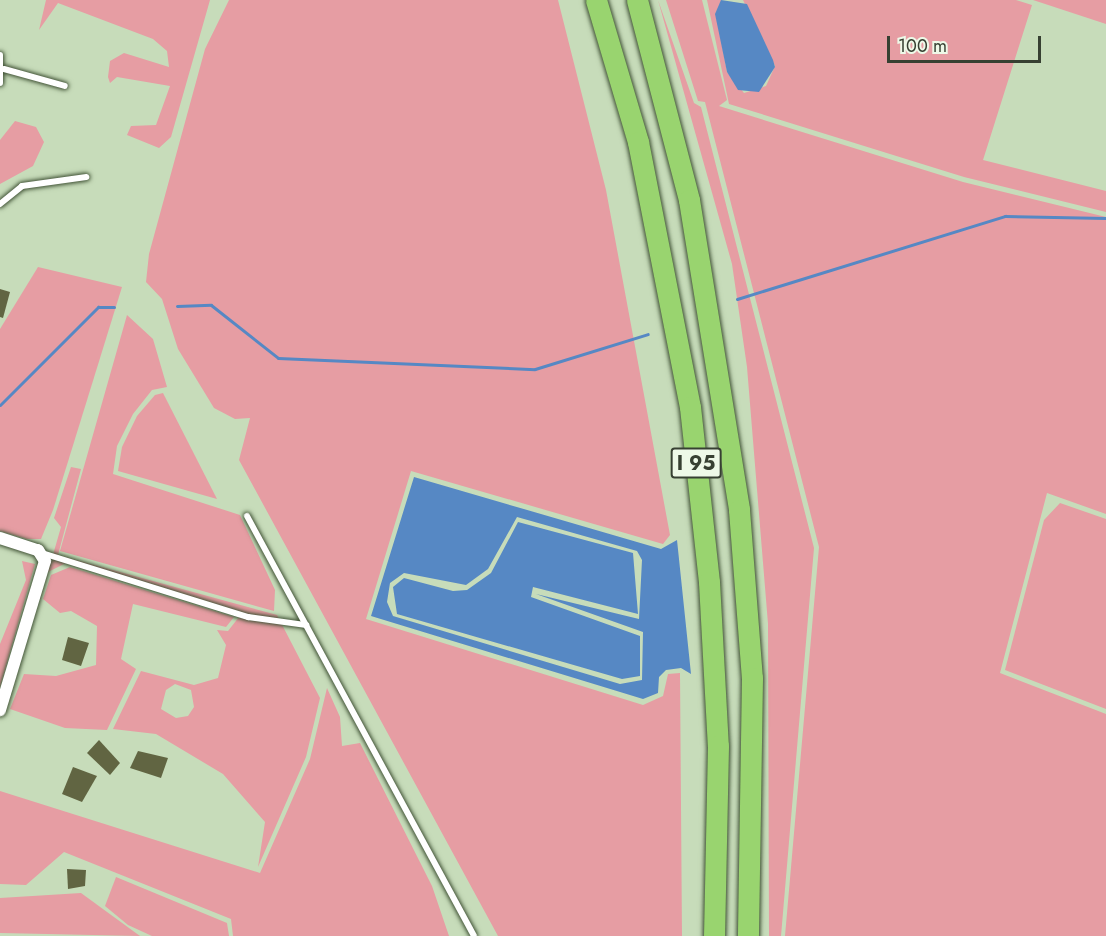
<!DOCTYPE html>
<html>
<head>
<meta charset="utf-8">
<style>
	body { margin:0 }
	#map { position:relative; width:1106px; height:936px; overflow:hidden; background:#c7dcba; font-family:Jost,sans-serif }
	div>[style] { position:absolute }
	.green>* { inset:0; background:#e69da3 }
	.water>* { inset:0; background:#5688c4 }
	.stream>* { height:3px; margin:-1.5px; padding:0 1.5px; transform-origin:1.5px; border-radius:1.5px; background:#5688c4 }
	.building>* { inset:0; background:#616542 }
	.roads { filter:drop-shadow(0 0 2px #425437) drop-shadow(0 0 2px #425437) }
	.lane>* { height:6px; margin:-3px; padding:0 3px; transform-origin:3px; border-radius:3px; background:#fff }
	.street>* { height:12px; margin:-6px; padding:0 6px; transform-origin:6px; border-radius:6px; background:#fff }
	.highway>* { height:21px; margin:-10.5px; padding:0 10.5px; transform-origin:10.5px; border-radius:10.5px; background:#99d46f }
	span { translate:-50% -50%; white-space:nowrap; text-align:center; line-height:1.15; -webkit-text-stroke:6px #eef9e8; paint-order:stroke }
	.shield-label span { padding:2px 4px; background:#eef9e8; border:2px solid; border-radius:4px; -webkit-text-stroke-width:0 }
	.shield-label { font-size:20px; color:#374032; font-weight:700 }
	.scale { position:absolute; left:887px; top:36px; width:154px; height:27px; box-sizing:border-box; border:3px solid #374032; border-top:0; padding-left:8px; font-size:18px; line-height:21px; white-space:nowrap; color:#374032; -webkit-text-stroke:4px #eef9e8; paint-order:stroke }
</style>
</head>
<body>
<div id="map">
	<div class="green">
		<i style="clip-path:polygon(46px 0,210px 0,171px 137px,159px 148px,127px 135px,131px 126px,156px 125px,170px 86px,117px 77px,110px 83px,108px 77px,110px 61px,124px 53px,169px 67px,167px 51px,153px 39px,58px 3px,39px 30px)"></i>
		<i style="clip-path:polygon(229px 0,558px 0,606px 190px,670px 535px,663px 544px,411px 471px,366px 619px,643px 705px,663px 696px,668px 674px,680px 673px,682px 936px,498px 936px,239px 460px,250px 418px,235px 419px,214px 408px,178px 349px,162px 299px,146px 282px,149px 254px,205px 49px)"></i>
		<i style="clip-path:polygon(658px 0,694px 103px,701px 107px,814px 548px,781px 936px,769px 936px,768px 624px,747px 367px,732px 264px)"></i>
		<i style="clip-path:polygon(666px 0,702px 0,727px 100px,719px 106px,963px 182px,1106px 217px,1106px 514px,1047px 493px,1000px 673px,1106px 714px,1106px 936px,785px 936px,819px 547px,705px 102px,698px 101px)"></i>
		<i style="clip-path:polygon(707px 0,721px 0,719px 29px,727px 72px,744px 93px,766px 86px,775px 66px,743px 0,1016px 0,1032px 5px,983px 160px,1106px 191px,1106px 212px,964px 177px,729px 104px)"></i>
		<i style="clip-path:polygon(1033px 0,1106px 0,1106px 24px)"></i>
		<i style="clip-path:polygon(15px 121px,36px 127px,44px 142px,33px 166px,0 184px,0 140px)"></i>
		<i style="clip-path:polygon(38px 267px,122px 287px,53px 510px,41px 539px,27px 539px,0 531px,0 329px)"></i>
		<i style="clip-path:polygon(127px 315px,153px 339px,167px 387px,152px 390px,133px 414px,117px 446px,113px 474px,240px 515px,275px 590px,274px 611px,60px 551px)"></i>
		<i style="clip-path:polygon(163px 393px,217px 499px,118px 471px,122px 447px,137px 416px,155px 395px)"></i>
		<i style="clip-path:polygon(evenodd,71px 467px,81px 469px,58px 555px,277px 615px,320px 698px,306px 757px,258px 867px,265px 822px,223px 774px,156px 734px,113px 729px,141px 671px,194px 685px,218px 678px,226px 645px,217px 630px,228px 631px,239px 617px,68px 562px,48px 572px,61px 527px,54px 518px,71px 467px,175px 684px,191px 690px,194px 707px,188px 716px,176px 718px,161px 709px,166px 690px,175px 684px)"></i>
		<i style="clip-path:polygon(1060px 503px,1106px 519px,1106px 709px,1005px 670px,1044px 520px)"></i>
		<i style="clip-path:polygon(22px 561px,35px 564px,0 687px,0 644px,26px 580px)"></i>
		<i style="clip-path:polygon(70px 567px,138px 588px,234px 617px,226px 627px,133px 604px,121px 659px,136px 669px,107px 730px,65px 728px,10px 709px,24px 674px,56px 676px,96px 665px,97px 626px,71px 611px,60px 613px,43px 599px,51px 575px)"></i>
		<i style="clip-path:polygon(327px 688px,340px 717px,342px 746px,360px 743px,432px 886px,449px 936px,233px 936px,231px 919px,64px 852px,26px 885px,0 884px,0 791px,260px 873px,310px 759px)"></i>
		<i style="clip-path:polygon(116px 877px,227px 923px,229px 936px,152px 936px,128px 925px,105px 906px)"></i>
		<i style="clip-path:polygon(81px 893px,140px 936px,0 933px,0 898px)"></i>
	</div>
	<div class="water">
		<i style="clip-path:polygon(721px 0,747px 4px,773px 60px,775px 67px,759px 92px,738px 90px,727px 72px,715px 14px)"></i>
		<i style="clip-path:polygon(evenodd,414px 477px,661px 549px,677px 540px,691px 674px,681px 668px,666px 670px,659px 677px,658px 693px,643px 699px,371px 616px,414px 477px,517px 517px,637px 551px,642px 560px,639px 619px,536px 594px,643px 632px,642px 680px,620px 684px,393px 616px,387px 602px,390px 583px,404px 573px,466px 585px,488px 569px,517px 517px)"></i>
		<i style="clip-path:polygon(518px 522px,633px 553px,638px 614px,533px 587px,531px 597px,640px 636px,640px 676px,622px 679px,397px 614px,393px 587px,404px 578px,453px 591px,467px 590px,491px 573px)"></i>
	</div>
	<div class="stream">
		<i style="left:737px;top:299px;width:281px;rotate:-17.2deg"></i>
		<i style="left:1005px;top:216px;width:101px;rotate:1.1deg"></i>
		<i style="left:177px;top:306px;width:34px;rotate:-2deg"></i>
		<i style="left:211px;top:305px;width:85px;rotate:38.3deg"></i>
		<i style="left:278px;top:358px;width:257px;rotate:2.5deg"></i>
		<i style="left:535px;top:369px;width:118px;rotate:-17.2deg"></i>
		<i style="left:0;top:405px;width:139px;rotate:-45deg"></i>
		<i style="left:98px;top:307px;width:16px"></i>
	</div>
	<div class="building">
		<i style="clip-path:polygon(0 289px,10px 292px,3px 318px,0 317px)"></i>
		<i style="clip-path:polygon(68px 637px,89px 643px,81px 666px,62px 660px)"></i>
		<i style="clip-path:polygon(99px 740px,120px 763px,110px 775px,87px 753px)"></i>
		<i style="clip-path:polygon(138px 751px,168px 758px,161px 778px,130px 768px)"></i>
		<i style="clip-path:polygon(73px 767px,97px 776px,82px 802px,62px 794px)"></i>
		<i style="clip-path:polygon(67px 869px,86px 870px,85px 886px,68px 889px)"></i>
	</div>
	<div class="roads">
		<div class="lane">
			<i style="left:0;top:55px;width:28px;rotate:90deg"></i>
			<i style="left:4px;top:69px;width:63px;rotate:15.6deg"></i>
			<i style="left:0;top:204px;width:28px;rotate:-39deg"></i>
			<i style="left:22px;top:186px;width:65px;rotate:-8deg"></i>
			<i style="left:247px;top:516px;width:477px;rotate:61.6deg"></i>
			<i style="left:42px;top:553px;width:216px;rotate:17.3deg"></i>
			<i style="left:248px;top:617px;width:59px;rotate:7.9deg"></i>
		</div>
		<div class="street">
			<i style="left:0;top:538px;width:40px;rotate:18deg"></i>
			<i style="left:38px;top:550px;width:13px;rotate:58deg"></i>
			<i style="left:45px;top:561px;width:156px;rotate:106.8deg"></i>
		</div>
		<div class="highway">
			<i style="left:596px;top:0;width:148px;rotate:73.5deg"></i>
			<i style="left:638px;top:142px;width:270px;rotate:78.9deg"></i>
			<i style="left:690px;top:407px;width:176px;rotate:83.8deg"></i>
			<i style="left:709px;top:582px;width:164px;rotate:86.9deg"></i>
			<i style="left:718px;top:746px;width:190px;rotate:91.2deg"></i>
			<i style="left:637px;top:0;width:207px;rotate:75.4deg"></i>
			<i style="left:689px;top:200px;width:314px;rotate:80.8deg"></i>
			<i style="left:739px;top:510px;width:169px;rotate:85.6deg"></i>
			<i style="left:752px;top:678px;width:258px;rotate:90.9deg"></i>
		</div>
	</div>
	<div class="shield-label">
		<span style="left:696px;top:463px">I 95</span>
	</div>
	<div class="scale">100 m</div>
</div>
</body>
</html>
